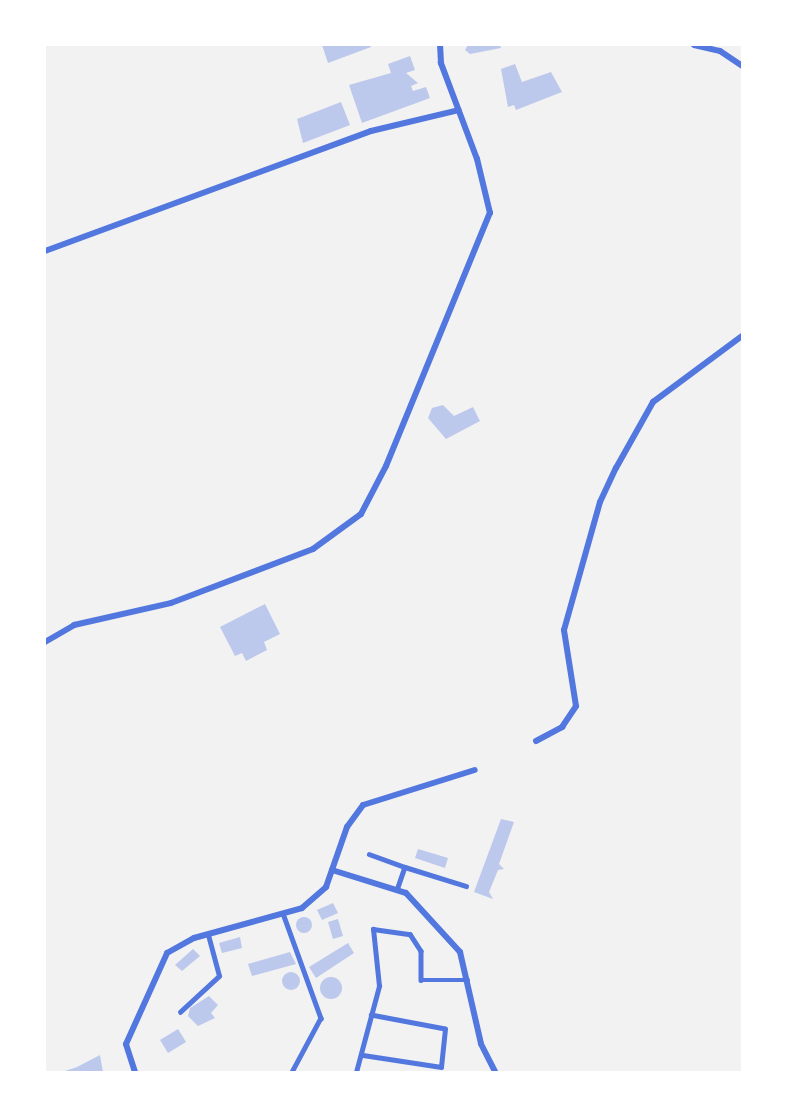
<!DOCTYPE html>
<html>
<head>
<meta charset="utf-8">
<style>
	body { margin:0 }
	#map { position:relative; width:787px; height:1117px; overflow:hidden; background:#f2f2f2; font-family:Bitter,serif }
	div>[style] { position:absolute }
	.building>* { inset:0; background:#bdc9ec }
	.round { border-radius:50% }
	.minor>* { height:4.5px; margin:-2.25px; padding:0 2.25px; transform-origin:2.25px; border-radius:2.25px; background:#5277de }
	.tertiary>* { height:6px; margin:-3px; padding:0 3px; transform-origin:3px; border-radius:3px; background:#5277de }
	span { translate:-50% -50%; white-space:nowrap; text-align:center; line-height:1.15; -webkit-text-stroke:6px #fff; paint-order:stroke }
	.frame { position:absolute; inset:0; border:46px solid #fff; pointer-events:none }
</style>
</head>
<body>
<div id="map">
	<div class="building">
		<i style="clip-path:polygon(322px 45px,370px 45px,371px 47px,328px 63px)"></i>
		<i style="clip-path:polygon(468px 45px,500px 45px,501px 48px,470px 54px,465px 50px)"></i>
		<i style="clip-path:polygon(410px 56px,415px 70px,406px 73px,418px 83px,411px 86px,413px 91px,426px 87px,430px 98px,362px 123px,349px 85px,391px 73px,388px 64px)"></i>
		<i style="clip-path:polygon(515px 64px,522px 82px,551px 72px,562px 92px,516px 110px,514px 105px,508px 107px,501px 69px)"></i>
		<i style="clip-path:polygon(341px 102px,350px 125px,303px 143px,297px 119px)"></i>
		<i style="clip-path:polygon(443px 405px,454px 416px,473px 407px,480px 421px,446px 439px,428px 418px,432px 408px)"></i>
		<i style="clip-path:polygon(265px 604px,280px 634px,264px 642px,267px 650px,246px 661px,242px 653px,235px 656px,220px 627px)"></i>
		<i style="clip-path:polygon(501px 819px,514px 822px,499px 864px,504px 869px,498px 870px,489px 892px,493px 899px,474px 892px)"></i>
		<i style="clip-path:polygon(418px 849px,448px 858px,445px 868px,415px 858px)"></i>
		<i style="clip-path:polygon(333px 903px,338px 913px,322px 920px,317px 910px)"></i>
		<i class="round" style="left:296px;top:917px;width:16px;height:16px"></i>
		<i style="clip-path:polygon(338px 919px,343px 936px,333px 939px,328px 922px)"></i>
		<i style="clip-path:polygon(240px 937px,242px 948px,222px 953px,219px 943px)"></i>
		<i style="clip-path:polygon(348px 943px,354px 953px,316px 978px,309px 967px)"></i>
		<i style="clip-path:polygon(193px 949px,200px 956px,182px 971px,175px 965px)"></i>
		<i style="clip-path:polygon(290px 952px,296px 964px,252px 976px,248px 964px)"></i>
		<i class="round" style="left:282px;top:972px;width:18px;height:18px"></i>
		<i class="round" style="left:320px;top:977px;width:22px;height:22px"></i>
		<i style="clip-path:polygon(209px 996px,218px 1005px,211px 1013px,215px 1018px,198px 1026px,188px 1016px,190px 1008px)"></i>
		<i style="clip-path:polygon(178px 1029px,186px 1042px,168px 1053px,160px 1040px)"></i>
		<i style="clip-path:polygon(100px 1055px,103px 1072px,62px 1072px,77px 1067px)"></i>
	</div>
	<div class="minor">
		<i style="left:369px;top:854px;width:38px;rotate:20deg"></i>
		<i style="left:405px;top:867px;width:24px;rotate:109deg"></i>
		<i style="left:405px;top:867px;width:64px;rotate:17.3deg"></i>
		<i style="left:284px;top:916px;width:109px;rotate:70.1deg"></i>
		<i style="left:321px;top:1018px;width:61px;rotate:118.2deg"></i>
		<i style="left:180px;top:1012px;width:53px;rotate:-42.7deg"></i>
		<i style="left:219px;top:976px;width:42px;rotate:-105deg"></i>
		<i style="left:363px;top:1055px;width:79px;rotate:8.7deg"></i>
		<i style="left:441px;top:1067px;width:38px;rotate:-84deg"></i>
		<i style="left:445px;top:1029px;width:75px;rotate:-169.3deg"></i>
		<i style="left:356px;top:1072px;width:89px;rotate:-75deg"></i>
		<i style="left:379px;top:986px;width:57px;rotate:-96deg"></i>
		<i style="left:373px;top:929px;width:37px;rotate:8deg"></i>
		<i style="left:410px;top:934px;width:20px;rotate:57deg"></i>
		<i style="left:421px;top:951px;width:29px;rotate:90deg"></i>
		<i style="left:421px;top:980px;width:47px"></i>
	</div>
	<div class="tertiary">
		<i style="left:694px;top:45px;width:27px;rotate:13deg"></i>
		<i style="left:720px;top:51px;width:27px;rotate:34deg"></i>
		<i style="left:45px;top:251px;width:347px;rotate:-20.2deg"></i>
		<i style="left:371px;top:131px;width:90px;rotate:-13.4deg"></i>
		<i style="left:45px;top:642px;width:34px;rotate:-30deg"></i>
		<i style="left:74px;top:625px;width:99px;rotate:-12.8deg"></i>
		<i style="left:171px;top:603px;width:152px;rotate:-20.8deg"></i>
		<i style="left:313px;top:549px;width:59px;rotate:-36.1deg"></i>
		<i style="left:361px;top:514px;width:54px;rotate:-62.5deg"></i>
		<i style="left:386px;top:466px;width:274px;rotate:-67.7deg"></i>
		<i style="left:490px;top:213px;width:56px;rotate:-103.5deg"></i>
		<i style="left:477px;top:159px;width:103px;rotate:-110.6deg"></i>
		<i style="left:441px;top:63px;width:18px;rotate:-93deg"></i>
		<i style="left:536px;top:741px;width:30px;rotate:-28deg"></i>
		<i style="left:562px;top:727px;width:25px;rotate:-56deg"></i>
		<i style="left:576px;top:706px;width:77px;rotate:-99deg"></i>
		<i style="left:564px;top:630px;width:133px;rotate:-74.3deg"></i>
		<i style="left:600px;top:502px;width:38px;rotate:-65deg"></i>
		<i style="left:616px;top:468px;width:76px;rotate:-60.7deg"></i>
		<i style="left:653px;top:402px;width:111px;rotate:-36.6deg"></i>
		<i style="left:332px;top:870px;width:77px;rotate:17.3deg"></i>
		<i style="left:406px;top:893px;width:80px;rotate:47.5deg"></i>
		<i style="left:460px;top:952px;width:94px;rotate:77.1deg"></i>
		<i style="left:481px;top:1044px;width:31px;rotate:63deg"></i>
		<i style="left:135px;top:1072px;width:29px;rotate:-108deg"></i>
		<i style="left:126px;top:1044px;width:100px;rotate:-65.7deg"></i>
		<i style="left:167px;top:953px;width:31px;rotate:-29deg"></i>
		<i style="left:194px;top:938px;width:112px;rotate:-15.5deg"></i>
		<i style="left:302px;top:908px;width:32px;rotate:-41deg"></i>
		<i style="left:326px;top:887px;width:64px;rotate:-70.7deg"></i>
		<i style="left:347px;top:827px;width:27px;rotate:-54deg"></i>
		<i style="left:363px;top:805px;width:117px;rotate:-17.4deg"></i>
	</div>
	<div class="frame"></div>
</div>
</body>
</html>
